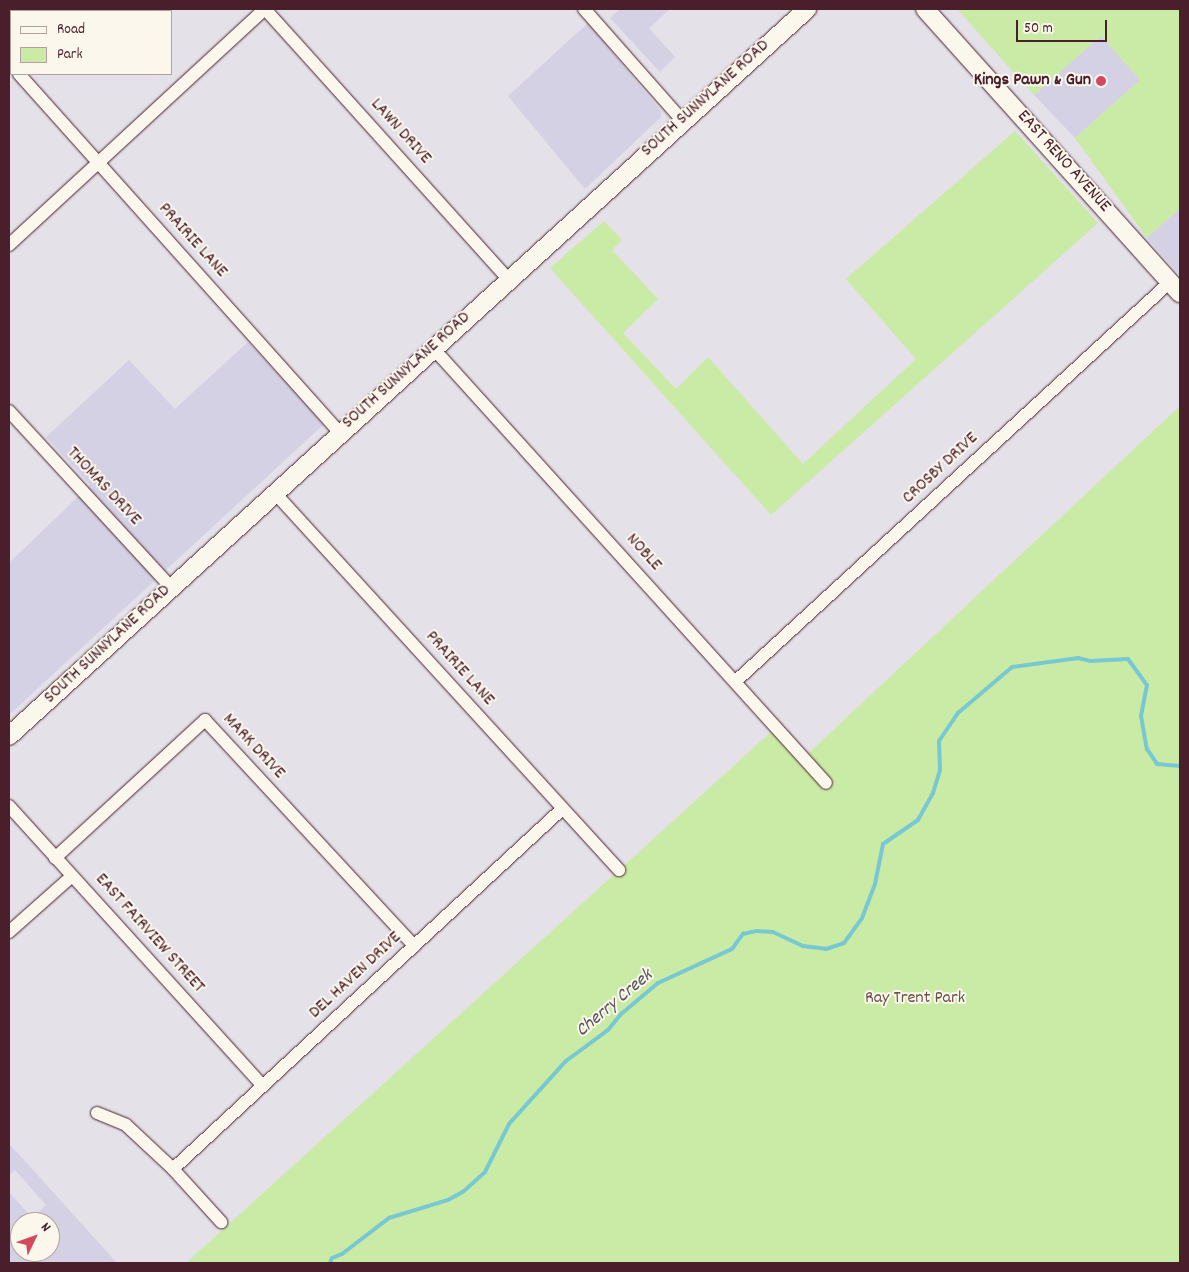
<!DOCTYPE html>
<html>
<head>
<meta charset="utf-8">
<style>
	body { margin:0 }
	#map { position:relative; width:1189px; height:1272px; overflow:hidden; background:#e4e1e8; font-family:Dekko,sans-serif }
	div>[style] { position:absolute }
	.built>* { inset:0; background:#d4d1e5 }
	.green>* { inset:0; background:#c9eba5 }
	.stream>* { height:4px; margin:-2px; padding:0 2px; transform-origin:2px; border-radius:2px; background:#78c8d2 }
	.roads { filter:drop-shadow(0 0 1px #4a1f2b) drop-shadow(0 0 1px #4a1f2b) }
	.minor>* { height:12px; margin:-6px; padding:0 6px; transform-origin:6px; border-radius:6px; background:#fbf7ec }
	.secondary>* { height:18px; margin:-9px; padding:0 9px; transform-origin:9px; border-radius:9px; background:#fbf7ec }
	.dots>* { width:14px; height:14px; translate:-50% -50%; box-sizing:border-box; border:2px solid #fbf7ec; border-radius:50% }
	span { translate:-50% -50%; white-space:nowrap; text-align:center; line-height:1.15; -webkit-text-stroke:4px #fbf7ec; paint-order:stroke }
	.poi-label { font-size:18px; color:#4a1f2b; font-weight:700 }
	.right { translate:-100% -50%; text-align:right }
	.street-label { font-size:18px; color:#4a1f2b }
	.park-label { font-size:18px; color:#6a524a }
	.water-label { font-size:19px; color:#58525d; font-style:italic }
	.frame { position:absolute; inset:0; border:10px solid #4a1f2b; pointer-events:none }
	.legend { position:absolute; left:10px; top:10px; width:162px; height:65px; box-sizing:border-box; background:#fbf7ec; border:1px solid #b4a19f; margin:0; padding:6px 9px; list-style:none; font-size:15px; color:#4a1f2b }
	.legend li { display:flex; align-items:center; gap:10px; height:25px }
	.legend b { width:25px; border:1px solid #b4a19f }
	.north { position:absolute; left:10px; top:1212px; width:50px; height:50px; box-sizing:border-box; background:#fbf7ec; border:1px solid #b4a19f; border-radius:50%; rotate:48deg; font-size:14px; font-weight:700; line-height:20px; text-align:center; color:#4a1f2b }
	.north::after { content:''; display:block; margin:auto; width:18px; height:22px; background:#d1495b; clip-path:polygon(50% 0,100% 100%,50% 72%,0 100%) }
	.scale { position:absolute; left:1016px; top:20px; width:91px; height:22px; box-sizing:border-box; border:2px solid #4a1f2b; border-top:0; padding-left:6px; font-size:15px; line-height:18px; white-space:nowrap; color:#4a1f2b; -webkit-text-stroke:4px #fbf7ec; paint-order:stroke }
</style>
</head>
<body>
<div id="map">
	<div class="built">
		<i style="clip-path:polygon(620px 9px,670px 9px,649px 28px,675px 57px,660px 72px,610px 18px)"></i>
		<i style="clip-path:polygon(588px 23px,661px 111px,661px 117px,585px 189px,508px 96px)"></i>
		<i style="clip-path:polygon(1101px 35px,1140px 80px,1075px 138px,1034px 95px)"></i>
		<i style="clip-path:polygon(1180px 208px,1180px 275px,1147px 238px)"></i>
		<i style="clip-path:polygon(248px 342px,324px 424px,9px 715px,9px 563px,90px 485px,46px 437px,129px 360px,175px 409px)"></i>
		<i style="clip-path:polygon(evenodd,9px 1144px,25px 1161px,117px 1263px,9px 1263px,9px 1192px,32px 1218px,46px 1205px,15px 1170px,9px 1175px,9px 1144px,20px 1222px,50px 1222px,50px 1252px,20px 1252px,20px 1222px)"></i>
	</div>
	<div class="green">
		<i style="clip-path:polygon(957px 9px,1180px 9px,1180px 208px,1147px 238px,1075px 138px,1140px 80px,1101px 36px,1034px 95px)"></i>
		<i style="clip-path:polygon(1015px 131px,1098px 223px,771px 515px,550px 268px,604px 221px,622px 240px,612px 250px,658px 299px,623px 333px,676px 389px,708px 357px,803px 464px,916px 359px,846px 279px)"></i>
		<i style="clip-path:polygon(1180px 406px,1180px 1263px,186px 1263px,771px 732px,800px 761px)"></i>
	</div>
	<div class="stream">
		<i style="left:330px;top:1263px;width:5px;rotate:-68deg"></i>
		<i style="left:332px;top:1258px;width:11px;rotate:-22deg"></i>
		<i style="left:342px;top:1254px;width:59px;rotate:-37.5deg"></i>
		<i style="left:389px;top:1218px;width:62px;rotate:-17deg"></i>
		<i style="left:448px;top:1200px;width:18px;rotate:-29deg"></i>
		<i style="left:464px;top:1191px;width:28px;rotate:-42deg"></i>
		<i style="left:485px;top:1172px;width:54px;rotate:-63.4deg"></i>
		<i style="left:509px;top:1124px;width:85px;rotate:-47.9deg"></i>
		<i style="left:566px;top:1061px;width:52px;rotate:-36.4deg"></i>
		<i style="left:608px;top:1030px;width:19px;rotate:-51deg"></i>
		<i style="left:620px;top:1015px;width:50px;rotate:-40.1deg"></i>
		<i style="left:658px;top:983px;width:81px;rotate:-24.7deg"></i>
		<i style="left:732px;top:949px;width:19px;rotate:-54deg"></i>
		<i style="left:743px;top:934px;width:13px;rotate:-13deg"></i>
		<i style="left:756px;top:931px;width:17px;rotate:3deg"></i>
		<i style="left:773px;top:932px;width:33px;rotate:25deg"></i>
		<i style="left:803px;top:946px;width:23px;rotate:7deg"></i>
		<i style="left:826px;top:949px;width:19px;rotate:-18deg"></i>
		<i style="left:844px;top:943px;width:31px;rotate:-54deg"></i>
		<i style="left:862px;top:918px;width:36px;rotate:-69deg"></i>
		<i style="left:875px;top:884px;width:41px;rotate:-78.7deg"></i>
		<i style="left:883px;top:844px;width:42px;rotate:-34.4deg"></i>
		<i style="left:918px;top:820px;width:31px;rotate:-61deg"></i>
		<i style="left:933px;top:793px;width:24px;rotate:-73deg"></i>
		<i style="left:940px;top:770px;width:29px;rotate:-92deg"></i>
		<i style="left:939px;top:741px;width:34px;rotate:-56deg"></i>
		<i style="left:958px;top:713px;width:71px;rotate:-40.4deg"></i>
		<i style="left:1012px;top:667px;width:67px;rotate:-7.8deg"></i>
		<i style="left:1078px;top:658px;width:12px;rotate:14deg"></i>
		<i style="left:1090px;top:661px;width:38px;rotate:-3deg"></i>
		<i style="left:1128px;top:659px;width:32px;rotate:54deg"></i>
		<i style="left:1147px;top:685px;width:32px;rotate:101deg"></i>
		<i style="left:1141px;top:716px;width:34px;rotate:80deg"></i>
		<i style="left:1147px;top:749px;width:18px;rotate:56deg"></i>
		<i style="left:1157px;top:764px;width:23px;rotate:5deg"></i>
	</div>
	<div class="roads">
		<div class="minor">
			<i style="left:265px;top:9px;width:363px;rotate:48deg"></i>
			<i style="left:584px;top:9px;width:148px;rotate:48.6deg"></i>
			<i style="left:9px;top:62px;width:4px;rotate:56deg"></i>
			<i style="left:19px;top:74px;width:480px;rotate:48.2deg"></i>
			<i style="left:9px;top:245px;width:348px;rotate:-42.7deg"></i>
			<i style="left:433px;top:348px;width:586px;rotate:47.9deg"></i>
			<i style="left:9px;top:411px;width:239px;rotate:47.4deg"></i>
			<i style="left:274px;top:492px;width:512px;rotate:47.61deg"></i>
			<i style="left:736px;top:681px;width:590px;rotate:-42.59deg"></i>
			<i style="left:9px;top:806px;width:378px;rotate:47.8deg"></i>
			<i style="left:55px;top:858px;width:204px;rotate:-42.6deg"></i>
			<i style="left:205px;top:720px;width:308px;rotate:47.2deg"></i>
			<i style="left:9px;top:932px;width:84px;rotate:-41.6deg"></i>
			<i style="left:97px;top:1113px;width:31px;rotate:22deg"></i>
			<i style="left:126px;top:1125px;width:64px;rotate:43.1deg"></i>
			<i style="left:173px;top:1169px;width:72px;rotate:47.8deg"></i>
			<i style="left:173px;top:1169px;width:530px;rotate:-42.78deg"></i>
		</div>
		<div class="secondary">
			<i style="left:925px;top:9px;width:382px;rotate:48.1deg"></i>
			<i style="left:9px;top:736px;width:1080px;rotate:-42.33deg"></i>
		</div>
	</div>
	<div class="dots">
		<i style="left:1101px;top:81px;background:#d1495b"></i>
	</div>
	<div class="poi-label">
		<span class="right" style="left:1091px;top:81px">Kings Pawn &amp; Gun</span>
	</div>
	<div class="street-label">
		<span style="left:706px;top:99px;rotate:-42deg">SOUTH SUNNYLANE ROAD</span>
		<span style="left:400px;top:132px;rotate:48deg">LAWN DRIVE</span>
		<span style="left:1063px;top:162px;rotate:48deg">EAST RENO AVENUE</span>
		<span style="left:192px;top:241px;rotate:48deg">PRAIRIE LANE</span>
		<span style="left:407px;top:371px;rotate:-42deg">SOUTH SUNNYLANE ROAD</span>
		<span style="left:941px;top:469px;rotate:-43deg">CROSBY DRIVE</span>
		<span style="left:103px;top:487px;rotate:47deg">THOMAS DRIVE</span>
		<span style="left:643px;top:553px;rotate:48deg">NOBLE</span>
		<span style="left:108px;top:645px;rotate:-43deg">SOUTH SUNNYLANE ROAD</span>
		<span style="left:459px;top:669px;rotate:48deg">PRAIRIE LANE</span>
		<span style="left:253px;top:747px;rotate:47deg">MARK DRIVE</span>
		<span style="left:149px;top:934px;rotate:48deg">EAST FAIRVIEW STREET</span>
		<span style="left:356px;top:976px;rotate:-43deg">DEL HAVEN DRIVE</span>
	</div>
	<div class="park-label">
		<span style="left:915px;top:999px">Ray Trent Park</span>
	</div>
	<div class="water-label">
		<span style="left:615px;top:1004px;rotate:-40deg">Cherry Creek</span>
	</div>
	<div class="frame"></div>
	<ul class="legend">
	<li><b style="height:6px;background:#fbf7ec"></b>Road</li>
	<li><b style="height:14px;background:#c9eba5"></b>Park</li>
	</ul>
	<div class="north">N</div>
	<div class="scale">50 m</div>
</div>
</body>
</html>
